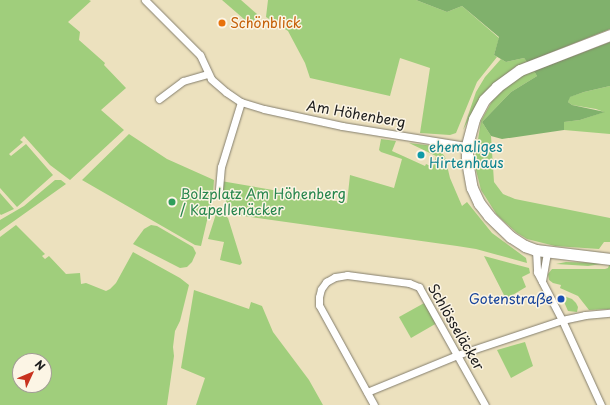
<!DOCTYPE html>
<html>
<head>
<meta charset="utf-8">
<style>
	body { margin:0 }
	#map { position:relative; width:610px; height:405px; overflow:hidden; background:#ece1be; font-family:"Playpen Sans",sans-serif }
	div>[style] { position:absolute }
	.green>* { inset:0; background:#a0ce7c }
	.forest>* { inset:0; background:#80b16c }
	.roads { filter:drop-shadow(0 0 1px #847e6d) drop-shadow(0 0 1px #847e6d) }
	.street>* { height:7px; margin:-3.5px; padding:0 3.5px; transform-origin:3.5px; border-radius:3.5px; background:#fff }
	.secondary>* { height:11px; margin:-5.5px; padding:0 5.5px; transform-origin:5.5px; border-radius:5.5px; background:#fff }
	.dots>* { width:11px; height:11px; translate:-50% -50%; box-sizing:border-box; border:2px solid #fcf5e5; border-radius:50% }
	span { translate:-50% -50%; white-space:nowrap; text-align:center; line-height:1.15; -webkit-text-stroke:3px #fcf5e5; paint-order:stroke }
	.food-label { font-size:14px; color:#c56008 }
	.left { translate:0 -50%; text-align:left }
	.street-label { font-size:14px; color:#1c1c1c }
	.culture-label { font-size:14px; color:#0d838f }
	.leisure-label { font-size:14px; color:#27864d }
	.transit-label { font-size:14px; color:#164399 }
	.right { translate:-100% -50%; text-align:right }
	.north { position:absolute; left:12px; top:353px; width:40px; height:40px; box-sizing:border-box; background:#fcf5e5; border:1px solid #a29e95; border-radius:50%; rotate:46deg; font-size:11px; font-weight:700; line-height:16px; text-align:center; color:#1c1c1c }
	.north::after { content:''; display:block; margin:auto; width:14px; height:18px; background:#c8321e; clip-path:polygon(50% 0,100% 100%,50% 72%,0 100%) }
</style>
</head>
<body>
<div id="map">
	<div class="green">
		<i style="clip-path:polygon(0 0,89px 0,91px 1px,68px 22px,80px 32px,79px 40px,105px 63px,104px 65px,126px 88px,101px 110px,124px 130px,70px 180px,50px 165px,24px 136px,20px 140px,23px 142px,9px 154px,11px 156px,26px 144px,53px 175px,17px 207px,0 188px)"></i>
		<i style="clip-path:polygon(222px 0,241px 0,257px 14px,252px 26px)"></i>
		<i style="clip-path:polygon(268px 0,416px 0,447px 12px,462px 6px,499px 38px,494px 55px,497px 57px,477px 82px,456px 133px,450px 135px,420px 133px,430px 68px,400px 58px,390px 96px,310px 78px,305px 63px,288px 31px,266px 17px)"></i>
		<i style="clip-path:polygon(524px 58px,527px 62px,515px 67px,497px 81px,471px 115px,463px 130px,476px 92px,485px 77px,501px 59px,506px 62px)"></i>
		<i style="clip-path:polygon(534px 71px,537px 76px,511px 92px,482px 122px,491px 136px,494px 182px,503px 194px,515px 199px,610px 218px,610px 242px,604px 242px,599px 249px,555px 246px,527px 239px,517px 233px,497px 215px,481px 190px,476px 170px,475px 158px,481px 121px,492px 101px,503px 90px,518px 77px)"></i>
		<i style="clip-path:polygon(610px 86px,610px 134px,564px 130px,563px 122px,580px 120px,604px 112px,596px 109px,572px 105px,568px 102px,569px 97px,584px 92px)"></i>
		<i style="clip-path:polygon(129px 134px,167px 159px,214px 180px,213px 195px,201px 246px,195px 245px,82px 180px)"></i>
		<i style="clip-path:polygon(381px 139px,396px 141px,392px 151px,425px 166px,426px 164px,433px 167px,436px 156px,409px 143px,442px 147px,442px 153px,445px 157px,450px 178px,462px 206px,467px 202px,492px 233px,526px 258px,527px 263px,476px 249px,457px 246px,237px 215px,230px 209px,226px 201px,221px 181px,347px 203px,350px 175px,394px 188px,402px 159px,381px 152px,379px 150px)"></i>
		<i style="clip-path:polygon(55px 180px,61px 180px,66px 184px,0 231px,0 220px,24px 206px)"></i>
		<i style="clip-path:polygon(0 193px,14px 209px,1px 215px,0 214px)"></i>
		<i style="clip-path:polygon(216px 214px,223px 214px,228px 218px,242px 263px,240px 265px,220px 260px,224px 242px,208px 239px)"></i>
		<i style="clip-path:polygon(evenodd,16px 225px,45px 254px,42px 256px,45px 259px,49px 256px,66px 274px,80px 273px,81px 284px,86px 283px,106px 291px,110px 289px,116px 283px,133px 252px,180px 278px,189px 285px,180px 321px,175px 331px,173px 347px,174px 356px,167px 405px,0 405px,0 237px,16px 225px,20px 361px,44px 361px,44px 385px,20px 385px,20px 361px)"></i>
		<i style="clip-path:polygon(151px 225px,157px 226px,193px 247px,196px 253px,192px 262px,187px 267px,180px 268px,133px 244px,144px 229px)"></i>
		<i style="clip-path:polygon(484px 256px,529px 268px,530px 273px,522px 277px,526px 287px,506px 299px)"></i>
		<i style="clip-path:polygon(566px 262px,600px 263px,602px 264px,588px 266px,556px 264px)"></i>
		<i style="clip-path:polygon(610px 263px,610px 309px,589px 310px,578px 296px,560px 288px,561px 285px,553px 283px,549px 280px,548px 274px,552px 269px,605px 269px,608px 268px)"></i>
		<i style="clip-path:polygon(194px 290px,249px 309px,251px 302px,262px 306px,273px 332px,309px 380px,323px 405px,196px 405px,205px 378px,181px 368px)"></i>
		<i style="clip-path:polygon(561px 295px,572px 299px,576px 303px,578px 307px,577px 312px,568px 311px)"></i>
		<i style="clip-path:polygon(426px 302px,437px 323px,411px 338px,399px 317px)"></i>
		<i style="clip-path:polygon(525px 342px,533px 366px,511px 378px,497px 350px)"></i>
	</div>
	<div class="forest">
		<i style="clip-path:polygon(416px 0,610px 0,610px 29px,527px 62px,524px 58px,506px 62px,494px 55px,499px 37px,462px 6px,447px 12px)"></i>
		<i style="clip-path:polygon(610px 42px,610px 86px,584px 92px,570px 97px,568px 102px,572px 105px,605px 112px,580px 120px,564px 122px,564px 130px,502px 139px,491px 136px,482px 122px,511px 92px,537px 76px,534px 71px)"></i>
	</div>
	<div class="roads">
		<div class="street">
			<i style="left:145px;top:0;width:78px;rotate:45deg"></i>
			<i style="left:200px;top:55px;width:26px;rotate:65deg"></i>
			<i style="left:211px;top:79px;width:20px;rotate:41deg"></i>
			<i style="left:226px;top:92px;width:18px;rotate:34deg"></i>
			<i style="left:241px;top:102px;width:24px;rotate:17deg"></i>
			<i style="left:264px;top:109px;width:80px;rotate:12.3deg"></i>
			<i style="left:342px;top:126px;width:127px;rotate:9.1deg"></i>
			<i style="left:159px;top:99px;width:30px;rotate:-37deg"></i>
			<i style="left:183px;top:81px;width:25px;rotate:-16deg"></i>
			<i style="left:219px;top:189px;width:22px;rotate:-85deg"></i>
			<i style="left:221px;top:167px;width:68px;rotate:-72.9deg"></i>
			<i style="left:536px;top:250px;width:22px;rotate:87deg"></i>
			<i style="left:537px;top:272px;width:54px;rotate:62.5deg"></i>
			<i style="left:562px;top:320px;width:94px;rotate:65.4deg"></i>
			<i style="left:542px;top:281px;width:29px;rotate:-80deg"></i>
			<i style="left:367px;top:392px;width:97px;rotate:-22.3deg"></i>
			<i style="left:457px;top:355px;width:111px;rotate:-18.4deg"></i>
			<i style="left:562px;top:320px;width:24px;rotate:-12deg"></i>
			<i style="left:585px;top:315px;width:25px;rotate:-5deg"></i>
			<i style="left:374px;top:405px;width:114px;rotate:-118.8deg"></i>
			<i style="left:319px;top:305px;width:8px;rotate:-90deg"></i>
			<i style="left:319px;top:297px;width:8px;rotate:-76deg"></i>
			<i style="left:321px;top:289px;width:9px;rotate:-54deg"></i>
			<i style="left:326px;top:282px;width:10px;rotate:-29deg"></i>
			<i style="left:335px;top:277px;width:12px;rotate:-9deg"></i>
			<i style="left:347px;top:275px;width:63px;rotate:7.4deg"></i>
			<i style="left:409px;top:283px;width:11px;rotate:22deg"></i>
			<i style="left:419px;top:287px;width:135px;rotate:60.8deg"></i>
		</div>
		<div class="secondary">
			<i style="left:610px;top:35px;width:97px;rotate:158.7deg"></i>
			<i style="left:520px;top:70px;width:29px;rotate:144deg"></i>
			<i style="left:497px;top:87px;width:18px;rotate:135deg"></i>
			<i style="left:484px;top:100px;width:21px;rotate:118deg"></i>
			<i style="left:474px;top:119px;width:28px;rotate:105deg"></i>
			<i style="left:467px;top:146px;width:15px;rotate:90deg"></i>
			<i style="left:467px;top:161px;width:27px;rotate:80deg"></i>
			<i style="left:472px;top:188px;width:17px;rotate:65deg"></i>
			<i style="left:479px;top:203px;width:16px;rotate:52deg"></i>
			<i style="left:489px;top:216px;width:30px;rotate:44deg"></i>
			<i style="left:511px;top:237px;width:17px;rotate:33deg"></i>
			<i style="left:525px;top:246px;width:12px;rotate:20deg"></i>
			<i style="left:536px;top:250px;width:75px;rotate:6.9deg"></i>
		</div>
	</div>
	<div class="dots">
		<i style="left:222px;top:23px;background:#e8710a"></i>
		<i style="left:421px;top:155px;background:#0f9aa8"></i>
		<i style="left:172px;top:202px;background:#2e9e5b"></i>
		<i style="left:561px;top:299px;background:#1a4fb4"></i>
	</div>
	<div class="food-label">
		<span class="left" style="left:230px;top:23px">Schönblick</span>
	</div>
	<div class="street-label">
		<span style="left:356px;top:114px;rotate:10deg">Am Höhenberg</span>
		<span style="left:456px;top:327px;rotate:60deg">Schlösseläcker</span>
	</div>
	<div class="culture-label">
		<span class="left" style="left:429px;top:155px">ehemaliges<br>Hirtenhaus</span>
	</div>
	<div class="leisure-label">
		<span class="left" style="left:180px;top:202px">Bolzplatz Am Höhenberg<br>/ Kapellenäcker</span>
	</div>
	<div class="transit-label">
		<span class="right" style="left:553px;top:299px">Gotenstraße</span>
	</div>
	<div class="north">N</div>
</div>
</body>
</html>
